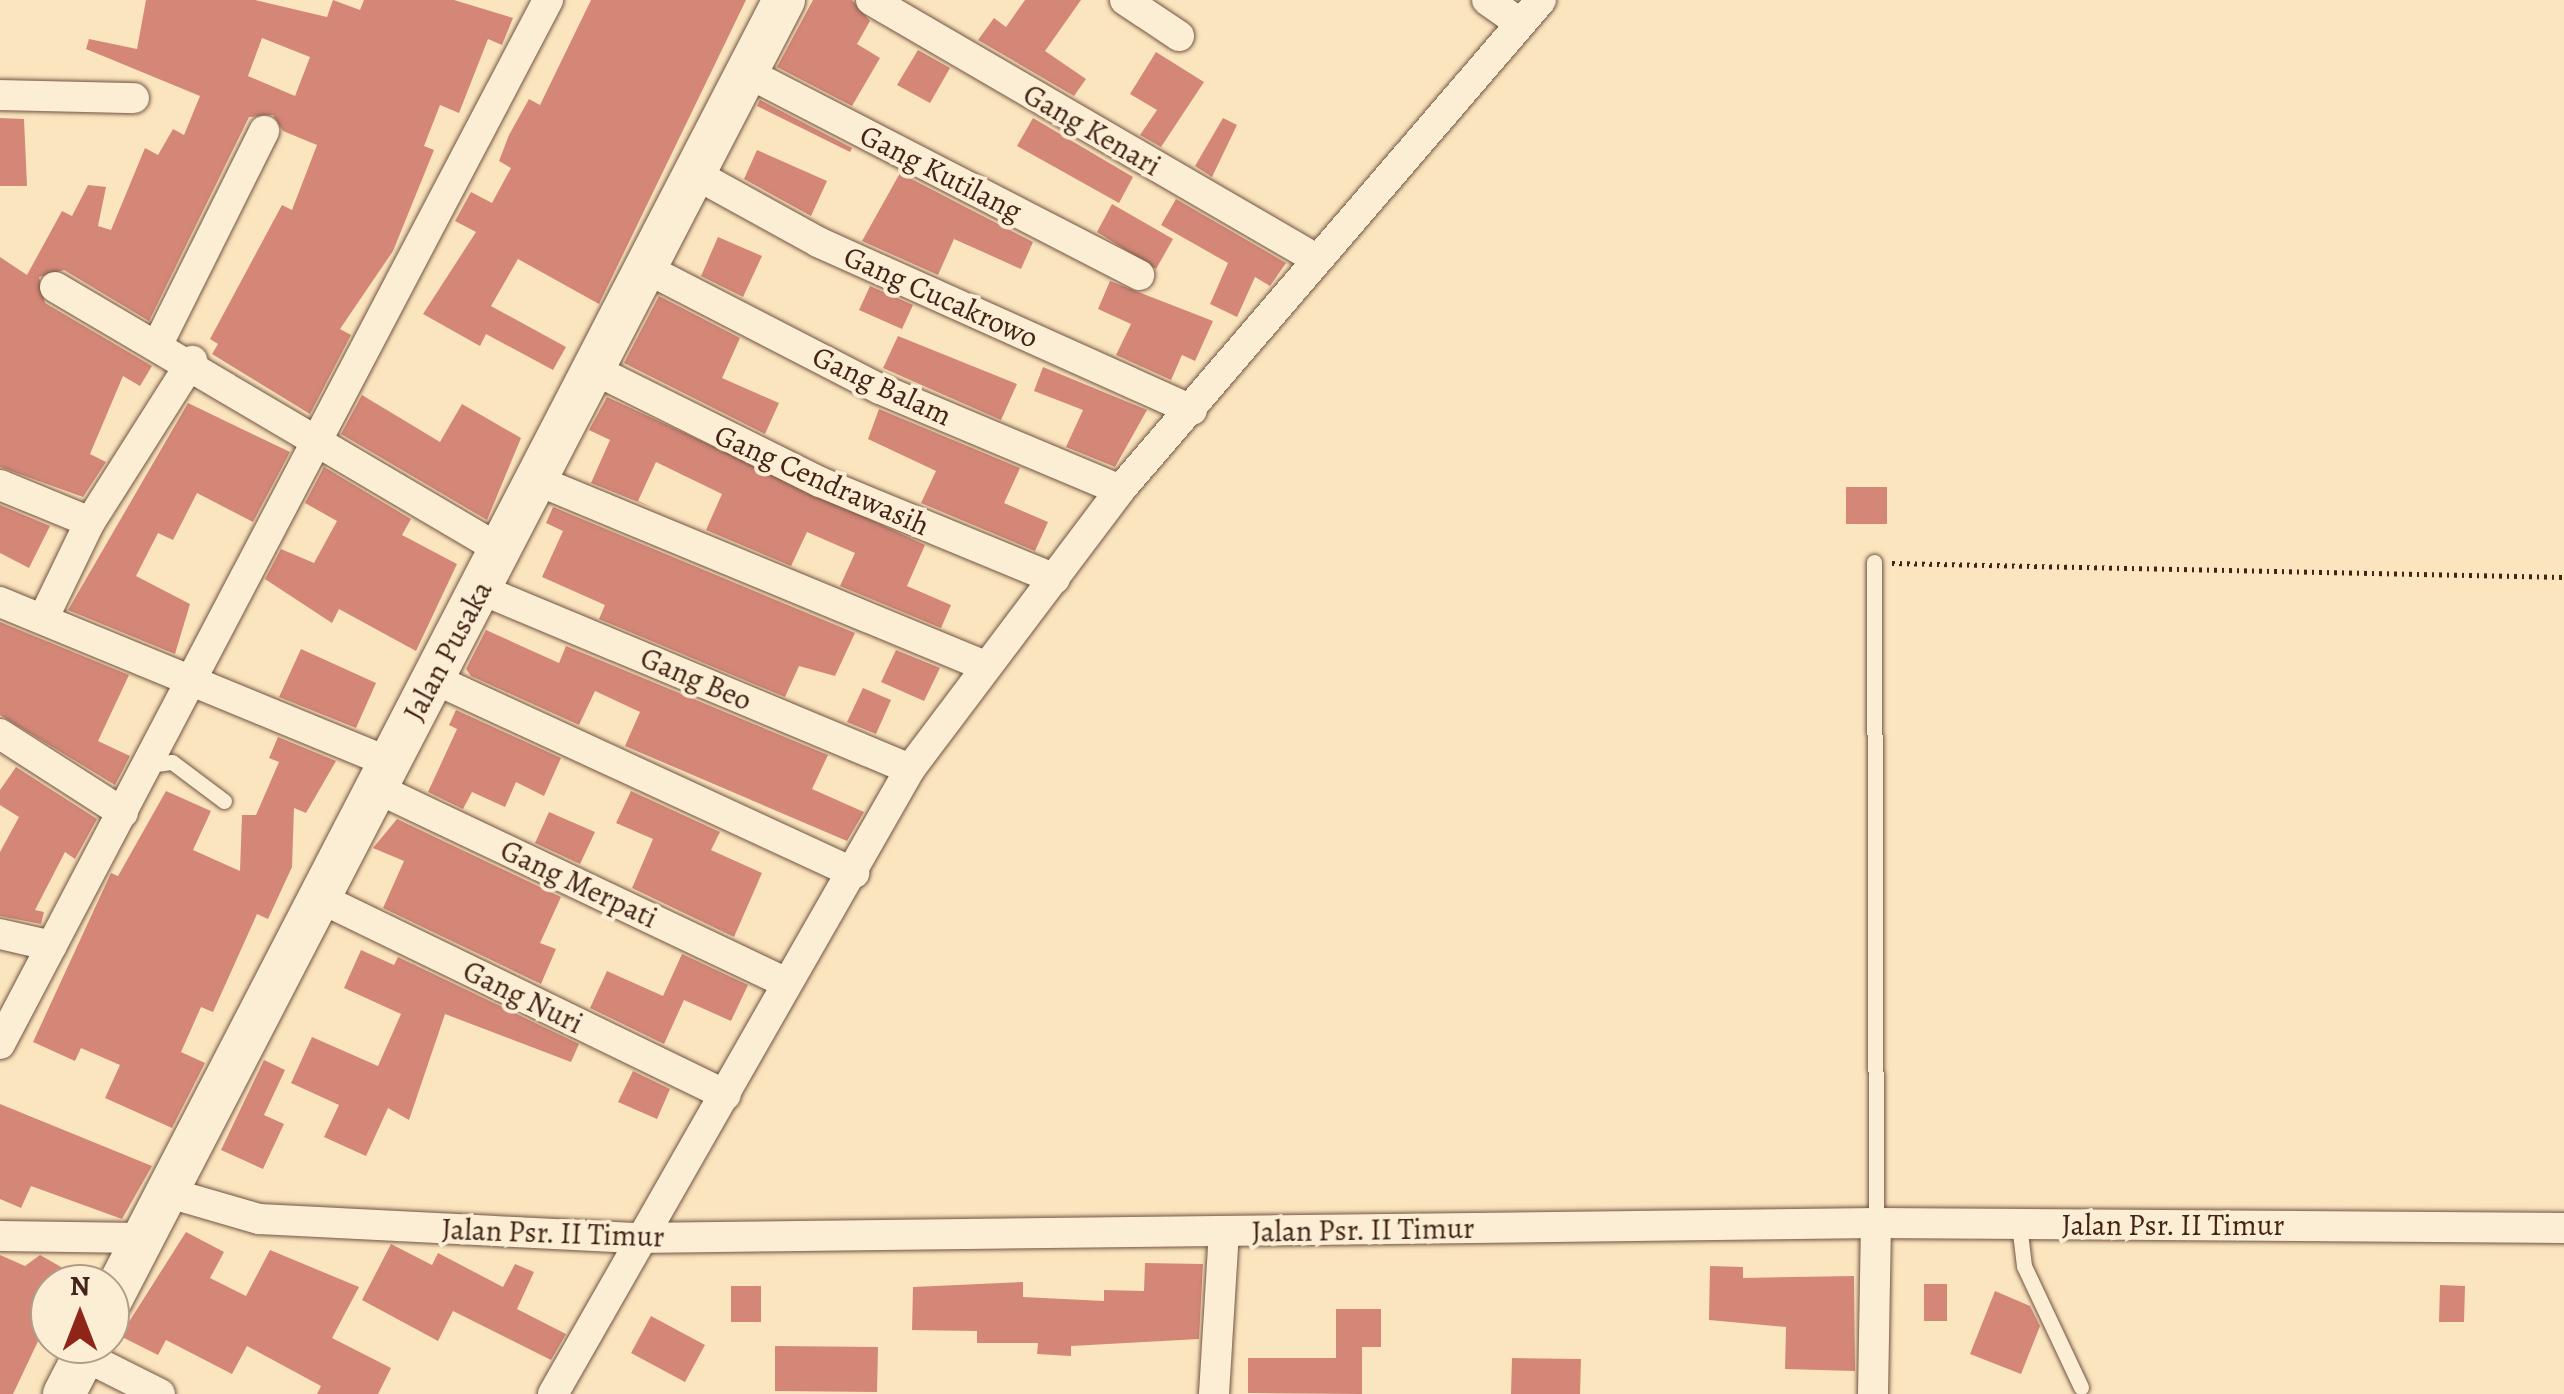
<!DOCTYPE html>
<html>
<head>
<meta charset="utf-8">
<style>
	body { margin:0 }
	#map { position:relative; width:2564px; height:1394px; overflow:hidden; background:#fbe5be; font-family:Alegreya,serif }
	div>[style] { position:absolute }
	.building>* { inset:0; background:#d48777 }
	.path>* { height:5px; margin-top:-2.5px; transform-origin:0; background:repeating-linear-gradient(90deg,#442418 0 2.5px,transparent 0 7.5px) }
	.roads { filter:drop-shadow(0 0 2px #725442) drop-shadow(0 0 2px #725442) }
	.service>* { height:15px; margin:-7.5px; padding:0 7.5px; transform-origin:7.5px; border-radius:7.5px; background:#fceed5 }
	.minor>* { height:30px; margin:-15px; padding:0 15px; transform-origin:15px; border-radius:15px; background:#fceed5 }
	.secondary>* { height:42px; margin:-21px; padding:0 21px; transform-origin:21px; border-radius:21px; background:#fceed5 }
	span { translate:-50% -50%; white-space:nowrap; text-align:center; line-height:1.15; -webkit-text-stroke:8px #fceed5; paint-order:stroke }
	.street-label { font-size:30px; color:#442418 }
	.north { position:absolute; left:30px; top:1264px; width:100px; height:100px; box-sizing:border-box; background:#fceed5; border:2px solid #b29d89; border-radius:50%; rotate:0deg; font-size:28px; font-weight:700; line-height:40px; text-align:center; color:#442418 }
	.north::after { content:''; display:block; margin:auto; width:35px; height:45px; background:#8f2418; clip-path:polygon(50% 0,100% 100%,50% 72%,0 100%) }
</style>
</head>
<body>
<div id="map">
	<div class="building">
		<i style="clip-path:polygon(evenodd,146px 0,255px 0,327px 17px,333px 0,360px 10px,364px 0,454px 0,513px 18px,502px 45px,488px 39px,459px 113px,440px 105px,424px 146px,434px 150px,393px 251px,340px 329px,351px 335px,310px 414px,212px 354px,218px 344px,210px 339px,282px 205px,292px 210px,317px 145px,283px 131px,273px 115px,249px 117px,149px 321px,64px 270px,39px 277px,45px 303px,152px 366px,140px 386px,123px 376px,90px 454px,106px 462px,83px 497px,0 467px,0 257px,27px 275px,62px 211px,72px 216px,88px 185px,106px 187px,98px 226px,111px 230px,145px 148px,158px 155px,173px 129px,184px 135px,200px 96px,86px 49px,89px 39px,137px 49px,146px 0,262px 38px,310px 57px,295px 96px,248px 76px,262px 38px)"></i>
		<i style="clip-path:polygon(591px 0,746px 0,599px 304px,518px 259px,491px 306px,566px 347px,553px 370px,486px 334px,480px 346px,423px 314px,476px 232px,455px 221px,471px 192px,492px 203px,511px 168px,499px 161px,509px 135px,529px 99px,540px 105px)"></i>
		<i style="clip-path:polygon(813px 0,852px 0,870px 21px,857px 44px,880px 58px,852px 106px,777px 67px)"></i>
		<i style="clip-path:polygon(1025px 0,1081px 0,1045px 51px,1086px 79px,1074px 96px,978px 40px,994px 18px,1006px 27px)"></i>
		<i style="clip-path:polygon(918px 50px,950px 68px,930px 103px,897px 85px)"></i>
		<i style="clip-path:polygon(1156px 52px,1204px 82px,1161px 147px,1140px 135px,1157px 110px,1130px 94px)"></i>
		<i style="clip-path:polygon(760px 100px,852px 148px,850px 152px,757px 106px)"></i>
		<i style="clip-path:polygon(0 118px,24px 119px,27px 186px,0 186px)"></i>
		<i style="clip-path:polygon(1033px 118px,1133px 177px,1119px 203px,1017px 146px)"></i>
		<i style="clip-path:polygon(1223px 118px,1237px 125px,1212px 177px,1195px 166px)"></i>
		<i style="clip-path:polygon(757px 150px,827px 181px,811px 216px,744px 179px)"></i>
		<i style="clip-path:polygon(900px 173px,1033px 242px,1021px 269px,954px 239px,938px 275px,862px 241px)"></i>
		<i style="clip-path:polygon(1176px 199px,1286px 263px,1270px 286px,1255px 277px,1237px 317px,1210px 304px,1228px 263px,1161px 225px)"></i>
		<i style="clip-path:polygon(1112px 204px,1173px 239px,1156px 269px,1097px 232px)"></i>
		<i style="clip-path:polygon(718px 237px,762px 256px,743px 297px,701px 276px)"></i>
		<i style="clip-path:polygon(1110px 281px,1213px 321px,1195px 361px,1182px 355px,1171px 380px,1116px 355px,1131px 324px,1098px 309px)"></i>
		<i style="clip-path:polygon(870px 286px,913px 305px,902px 329px,859px 310px)"></i>
		<i style="clip-path:polygon(659px 296px,740px 338px,722px 378px,779px 403px,765px 434px,624px 363px)"></i>
		<i style="clip-path:polygon(898px 336px,1017px 384px,1001px 420px,883px 368px)"></i>
		<i style="clip-path:polygon(1043px 367px,1147px 410px,1115px 467px,1066px 447px,1083px 410px,1034px 391px)"></i>
		<i style="clip-path:polygon(362px 395px,440px 442px,462px 404px,521px 438px,487px 520px,341px 434px)"></i>
		<i style="clip-path:polygon(607px 397px,925px 545px,907px 586px,951px 605px,941px 628px,840px 586px,855px 553px,807px 532px,791px 566px,706px 530px,722px 494px,656px 462px,638px 501px,653px 508px,591px 483px,610px 440px,589px 430px)"></i>
		<i style="clip-path:polygon(188px 403px,290px 452px,253px 522px,197px 493px,173px 540px,158px 533px,136px 576px,190px 604px,175px 654px,68px 610px)"></i>
		<i style="clip-path:polygon(879px 409px,1020px 468px,1004px 503px,1048px 522px,1035px 551px,921px 503px,936px 471px,868px 439px)"></i>
		<i style="clip-path:polygon(324px 467px,411px 519px,402px 535px,457px 564px,416px 651px,339px 609px,332px 623px,265px 579px,281px 549px,314px 563px,337px 521px,305px 503px)"></i>
		<i style="clip-path:polygon(1846px 487px,1887px 487px,1887px 524px,1846px 524px)"></i>
		<i style="clip-path:polygon(0 505px,50px 526px,29px 568px,0 553px)"></i>
		<i style="clip-path:polygon(553px 507px,855px 633px,835px 676px,799px 666px,785px 697px,599px 619px,605px 605px,542px 577px,563px 531px,546px 523px)"></i>
		<i style="clip-path:polygon(0 622px,129px 675px,98px 741px,130px 756px,115px 785px,0 715px)"></i>
		<i style="clip-path:polygon(486px 630px,559px 663px,566px 646px,828px 755px,812px 789px,864px 812px,847px 841px,625px 746px,640px 712px,595px 691px,579px 725px,471px 676px,466px 669px)"></i>
		<i style="clip-path:polygon(301px 649px,376px 683px,356px 728px,279px 697px)"></i>
		<i style="clip-path:polygon(896px 650px,940px 668px,924px 701px,881px 682px)"></i>
		<i style="clip-path:polygon(863px 688px,891px 700px,876px 734px,847px 722px)"></i>
		<i style="clip-path:polygon(456px 710px,561px 758px,544px 796px,516px 782px,505px 807px,472px 792px,463px 809px,428px 792px,457px 729px,449px 725px)"></i>
		<i style="clip-path:polygon(278px 737px,336px 761px,306px 813px,294px 808px,292px 867px,268px 919px,257px 914px,213px 1012px,201px 1007px,181px 1052px,205px 1063px,172px 1128px,105px 1098px,120px 1065px,81px 1048px,75px 1061px,33px 1042px,111px 873px,118px 876px,166px 791px,211px 811px,193px 850px,240px 871px,242px 815px,256px 815px,279px 762px,269px 758px)"></i>
		<i style="clip-path:polygon(16px 767px,97px 819px,75px 859px,65px 852px,35px 910px,44px 912px,41px 924px,0 916px,0 852px,19px 817px,0 805px,0 790px)"></i>
		<i style="clip-path:polygon(631px 791px,720px 832px,711px 850px,762px 873px,734px 937px,632px 888px,653px 839px,616px 823px)"></i>
		<i style="clip-path:polygon(549px 812px,595px 832px,580px 864px,535px 843px)"></i>
		<i style="clip-path:polygon(397px 819px,561px 897px,540px 943px,556px 949px,541px 984px,383px 908px,404px 861px,373px 848px)"></i>
		<i style="clip-path:polygon(361px 950px,394px 965px,398px 957px,579px 1044px,571px 1062px,445px 1014px,409px 1120px,388px 1108px,366px 1156px,324px 1137px,339px 1105px,291px 1083px,312px 1037px,378px 1066px,401px 1014px,344px 988px)"></i>
		<i style="clip-path:polygon(682px 954px,748px 985px,731px 1021px,684px 1000px,664px 1044px,590px 1008px,607px 971px,663px 996px)"></i>
		<i style="clip-path:polygon(264px 1060px,285px 1070px,264px 1115px,284px 1124px,263px 1169px,221px 1150px)"></i>
		<i style="clip-path:polygon(633px 1071px,670px 1089px,657px 1119px,618px 1102px)"></i>
		<i style="clip-path:polygon(0 1104px,152px 1166px,122px 1219px,31px 1186px,21px 1208px,0 1199px)"></i>
		<i style="clip-path:polygon(186px 1232px,224px 1252px,210px 1278px,246px 1296px,270px 1250px,359px 1287px,332px 1338px,391px 1368px,378px 1394px,317px 1394px,321px 1386px,247px 1346px,232px 1374px,166px 1340px,158px 1355px,120px 1336px)"></i>
		<i style="clip-path:polygon(391px 1244px,432px 1265px,438px 1253px,503px 1287px,515px 1264px,534px 1272px,517px 1309px,566px 1334px,551px 1360px,453px 1311px,438px 1341px,362px 1300px)"></i>
		<i style="clip-path:polygon(0 1255px,25px 1266px,40px 1255px,91px 1284px,50px 1284px,50px 1316px,13px 1394px,0 1394px)"></i>
		<i style="clip-path:polygon(1145px 1263px,1203px 1264px,1199px 1339px,1071px 1346px,1071px 1356px,1037px 1354px,1038px 1343px,977px 1343px,977px 1331px,912px 1330px,913px 1287px,1023px 1282px,1023px 1297px,1104px 1301px,1104px 1290px,1144px 1291px)"></i>
		<i style="clip-path:polygon(1710px 1266px,1743px 1267px,1743px 1278px,1854px 1276px,1855px 1371px,1785px 1369px,1786px 1327px,1709px 1320px)"></i>
		<i style="clip-path:polygon(1924px 1284px,1947px 1284px,1947px 1321px,1924px 1321px)"></i>
		<i style="clip-path:polygon(2440px 1285px,2465px 1286px,2464px 1322px,2439px 1322px)"></i>
		<i style="clip-path:polygon(731px 1286px,761px 1286px,761px 1322px,731px 1322px)"></i>
		<i style="clip-path:polygon(1995px 1291px,2030px 1306px,2040px 1326px,2021px 1374px,1970px 1354px)"></i>
		<i style="clip-path:polygon(1336px 1309px,1381px 1309px,1381px 1347px,1362px 1347px,1362px 1394px,1248px 1393px,1248px 1358px,1336px 1358px)"></i>
		<i style="clip-path:polygon(651px 1316px,705px 1345px,685px 1382px,631px 1353px)"></i>
		<i style="clip-path:polygon(775px 1346px,878px 1347px,877px 1392px,775px 1391px)"></i>
		<i style="clip-path:polygon(1512px 1358px,1581px 1359px,1580px 1394px,1511px 1394px)"></i>
	</div>
	<div class="path">
		<i style="left:1892px;top:563px;width:672px;rotate:1.19deg"></i>
	</div>
	<div class="roads">
		<div class="service">
			<i style="left:1874px;top:562px;width:661px;rotate:89.83deg"></i>
			<i style="left:150px;top:765px;width:22px;rotate:-8deg"></i>
			<i style="left:172px;top:762px;width:65px;rotate:36.9deg"></i>
			<i style="left:2019px;top:1224px;width:42px;rotate:83.2deg"></i>
			<i style="left:2024px;top:1266px;width:134px;rotate:64.8deg"></i>
		</div>
		<div class="minor">
			<i style="left:871px;top:0;width:511px;rotate:30.18deg"></i>
			<i style="left:1125px;top:0;width:65px;rotate:33.7deg"></i>
			<i style="left:1487px;top:0;width:39px;rotate:35deg"></i>
			<i style="left:742px;top:70px;width:447px;rotate:27.3deg"></i>
			<i style="left:0;top:95px;width:134px;rotate:1.3deg"></i>
			<i style="left:695px;top:174px;width:141px;rotate:28.9deg"></i>
			<i style="left:818px;top:242px;width:410px;rotate:24.2deg"></i>
			<i style="left:649px;top:270px;width:260px;rotate:27.3deg"></i>
			<i style="left:880px;top:389px;width:260px;rotate:22.8deg"></i>
			<i style="left:55px;top:287px;width:516px;rotate:30.54deg"></i>
			<i style="left:159px;top:342px;width:236px;rotate:-63.5deg"></i>
			<i style="left:593px;top:369px;width:254px;rotate:26.5deg"></i>
			<i style="left:820px;top:482px;width:254px;rotate:22.4deg"></i>
			<i style="left:536px;top:480px;width:485px;rotate:22.5deg"></i>
			<i style="left:0;top:485px;width:97px;rotate:22.3deg"></i>
			<i style="left:482px;top:590px;width:464px;rotate:22.7deg"></i>
			<i style="left:0;top:602px;width:421px;rotate:22.4deg"></i>
			<i style="left:44px;top:617px;width:106px;rotate:-64.2deg"></i>
			<i style="left:90px;top:522px;width:191px;rotate:-57.6deg"></i>
			<i style="left:434px;top:679px;width:463px;rotate:24.8deg"></i>
			<i style="left:0;top:734px;width:146px;rotate:32.7deg"></i>
			<i style="left:376px;top:788px;width:450px;rotate:25.4deg"></i>
			<i style="left:320px;top:898px;width:451px;rotate:25.9deg"></i>
			<i style="left:0;top:934px;width:53px;rotate:13deg"></i>
			<i style="left:0;top:1044px;width:1179px;rotate:-62.3deg"></i>
			<i style="left:166px;top:1192px;width:97px;rotate:16.2deg"></i>
			<i style="left:259px;top:1219px;width:376px;rotate:2.9deg"></i>
			<i style="left:635px;top:1238px;width:1241px;rotate:-0.69deg"></i>
			<i style="left:1876px;top:1223px;width:688px;rotate:0.42deg"></i>
			<i style="left:0;top:1236px;width:141px;rotate:0.8deg"></i>
			<i style="left:84px;top:1356px;width:85px;rotate:26.6deg"></i>
			<i style="left:553px;top:1394px;width:720px;rotate:-60.26deg"></i>
			<i style="left:910px;top:769px;width:349px;rotate:-53deg"></i>
			<i style="left:1120px;top:490px;width:646px;rotate:-49.33deg"></i>
			<i style="left:1214px;top:1394px;width:163px;rotate:-86.5deg"></i>
			<i style="left:1873px;top:1394px;width:171px;rotate:-89deg"></i>
		</div>
		<div class="secondary">
			<i style="left:110px;top:1302px;width:1466px;rotate:-62.63deg"></i>
			<i style="left:64px;top:1394px;width:56px;rotate:-62.5deg"></i>
		</div>
	</div>
	<div class="street-label">
		<span style="left:1092px;top:130px;rotate:30deg">Gang Kenari</span>
		<span style="left:941px;top:173px;rotate:27deg">Gang Kutilang</span>
		<span style="left:941px;top:297px;rotate:24deg">Gang Cucakrowo</span>
		<span style="left:882px;top:386px;rotate:25deg">Gang Balam</span>
		<span style="left:822px;top:480px;rotate:24deg">Gang Cendrawasih</span>
		<span style="left:448px;top:651px;rotate:-62deg">Jalan Pusaka</span>
		<span style="left:696px;top:679px;rotate:23deg">Gang Beo</span>
		<span style="left:579px;top:884px;rotate:25deg">Gang Merpati</span>
		<span style="left:523px;top:997px;rotate:26deg">Gang Nuri</span>
		<span style="left:2173px;top:1225px">Jalan Psr. II Timur</span>
		<span style="left:1363px;top:1230px;rotate:-1deg">Jalan Psr. II Timur</span>
		<span style="left:553px;top:1233px;rotate:2deg">Jalan Psr. II Timur</span>
	</div>
	<div class="north">N</div>
</div>
</body>
</html>
